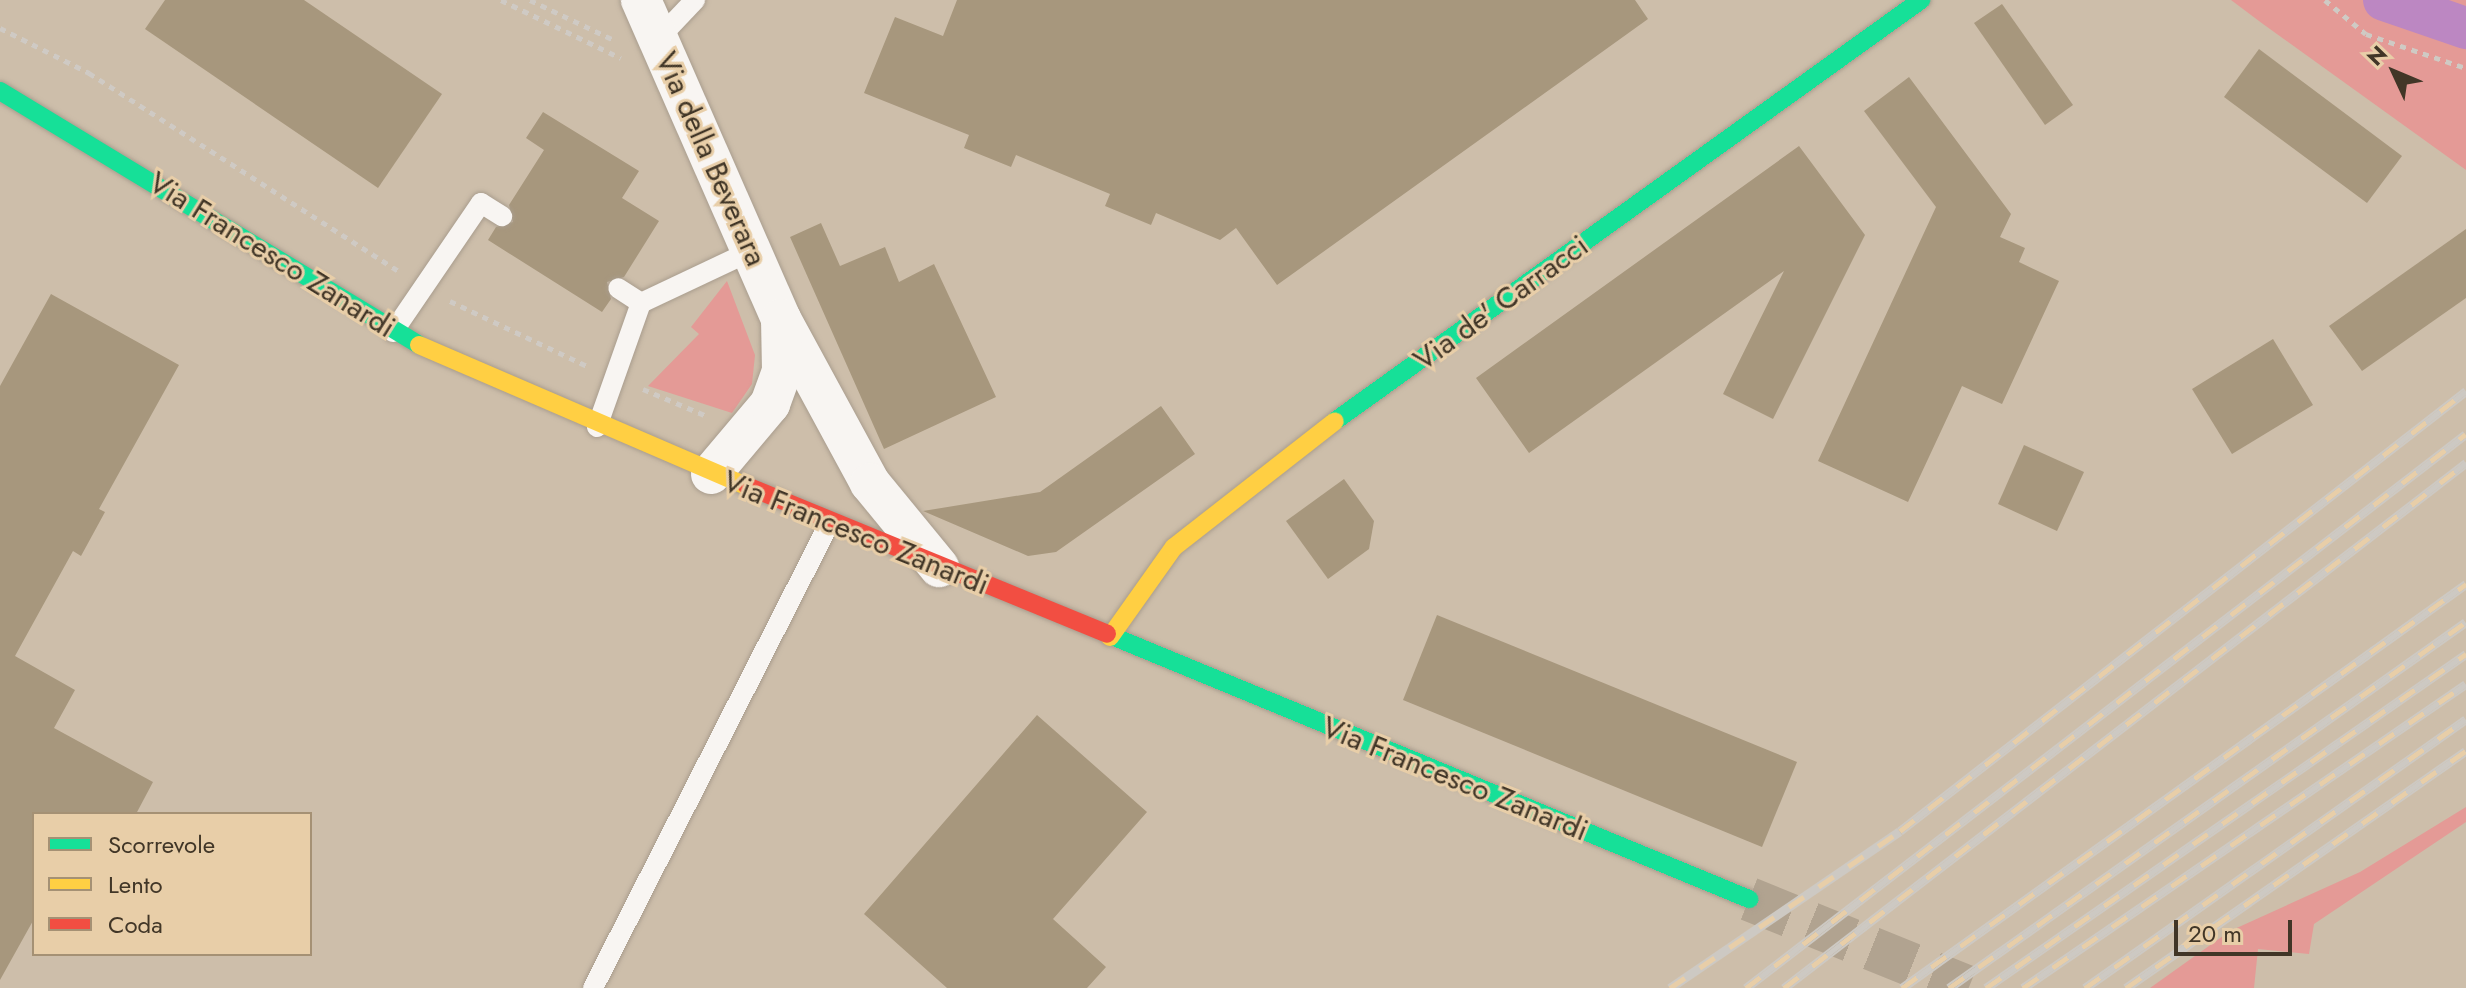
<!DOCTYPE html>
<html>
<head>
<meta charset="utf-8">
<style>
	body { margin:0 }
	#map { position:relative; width:2466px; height:988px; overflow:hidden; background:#cdbeaa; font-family:Jost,sans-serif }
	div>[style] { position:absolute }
	.green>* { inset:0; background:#e49a96 }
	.canal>* { height:42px; margin:-21px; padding:0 21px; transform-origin:21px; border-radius:21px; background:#bc87c2 }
	.building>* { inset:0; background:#a7977d }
	.primary-tunnel>* { height:44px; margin-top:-22px; transform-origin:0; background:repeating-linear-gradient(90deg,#b1a390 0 44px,transparent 0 66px) }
	.path>* { height:5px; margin-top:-2.5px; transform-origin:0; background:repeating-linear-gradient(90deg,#cfcac4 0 6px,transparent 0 12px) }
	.roads { filter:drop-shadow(0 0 2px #a99d8e) drop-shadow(0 0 2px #a99d8e) }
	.lane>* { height:20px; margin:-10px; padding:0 10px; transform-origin:10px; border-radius:10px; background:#f8f5f2 }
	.street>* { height:40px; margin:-20px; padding:0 20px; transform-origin:20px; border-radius:20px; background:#f8f5f2 }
	.fast>* { height:18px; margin:-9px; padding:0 9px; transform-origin:9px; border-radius:9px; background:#16e098 }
	.slow>* { height:18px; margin:-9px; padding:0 9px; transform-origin:9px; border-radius:9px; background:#ffcf43 }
	.jam>* { height:18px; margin:-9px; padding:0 9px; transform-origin:9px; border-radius:9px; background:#f24e42 }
	.rail>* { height:9px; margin-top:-4.5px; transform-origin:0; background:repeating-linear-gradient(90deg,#e8cea8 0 18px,#cdc9c3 0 36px); box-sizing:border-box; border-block:2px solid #cdc9c3 }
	span { translate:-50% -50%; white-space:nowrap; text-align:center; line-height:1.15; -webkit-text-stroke:6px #e8cea8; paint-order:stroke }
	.street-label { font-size:30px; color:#413627 }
	.legend { position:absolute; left:32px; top:812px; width:280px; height:144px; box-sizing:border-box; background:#e8cea8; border:2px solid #a59174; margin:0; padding:10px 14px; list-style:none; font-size:24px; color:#413627 }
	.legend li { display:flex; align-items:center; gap:16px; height:40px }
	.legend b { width:40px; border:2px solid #a59174 }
	.north { position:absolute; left:2354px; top:32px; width:80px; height:80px; -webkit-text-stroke:6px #e8cea8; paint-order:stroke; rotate:314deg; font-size:22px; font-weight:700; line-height:32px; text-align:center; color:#413627 }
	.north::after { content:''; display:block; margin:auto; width:28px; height:36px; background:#413627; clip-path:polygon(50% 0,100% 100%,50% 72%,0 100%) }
	.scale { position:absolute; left:2174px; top:920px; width:118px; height:36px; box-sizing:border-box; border:4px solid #413627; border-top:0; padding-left:10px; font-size:24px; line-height:28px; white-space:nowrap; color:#413627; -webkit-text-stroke:6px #e8cea8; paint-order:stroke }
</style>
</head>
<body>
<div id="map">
	<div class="green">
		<i style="clip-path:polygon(2231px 0,2466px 0,2466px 170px,2263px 24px)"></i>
		<i style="clip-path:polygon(727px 281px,755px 355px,752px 384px,732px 413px,648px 386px,699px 334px,691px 327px)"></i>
		<i style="clip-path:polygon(2466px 807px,2466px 822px,2314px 924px,2309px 954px,2258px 949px,2254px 988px,2150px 988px,2230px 931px,2360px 872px)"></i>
	</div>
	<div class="canal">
		<i style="left:2384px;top:0;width:87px;rotate:18.9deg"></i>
	</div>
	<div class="building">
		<i style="clip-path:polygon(165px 0,304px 0,442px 94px,378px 188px,145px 29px)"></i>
		<i style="clip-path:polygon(957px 0,1635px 0,1648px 19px,1277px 285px,1236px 228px,1220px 240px,1156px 213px,1151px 225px,1105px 206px,1110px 194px,1016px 155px,1011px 167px,964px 148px,969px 135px,864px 93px,895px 17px,943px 36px)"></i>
		<i style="clip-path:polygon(2002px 4px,2073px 105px,2045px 125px,1974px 23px)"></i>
		<i style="clip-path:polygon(2259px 49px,2402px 156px,2367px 203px,2224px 97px)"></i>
		<i style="clip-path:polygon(1909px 77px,2011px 214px,2000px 237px,2025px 248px,2019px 262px,2059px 281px,2002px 404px,1962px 386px,1908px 502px,1818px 461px,1936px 207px,1864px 111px)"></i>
		<i style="clip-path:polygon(543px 112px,639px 171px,622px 198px,659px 221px,624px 277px,607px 282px,611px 299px,602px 312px,488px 240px,496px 227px,513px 222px,509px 205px,544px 150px,526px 138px)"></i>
		<i style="clip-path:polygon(1799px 146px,1865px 235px,1773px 419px,1723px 394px,1784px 271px,1529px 453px,1476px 378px)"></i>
		<i style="clip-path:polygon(821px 223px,840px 266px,885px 247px,899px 282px,934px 264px,996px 397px,884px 449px,790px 237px)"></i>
		<i style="clip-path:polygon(2466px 229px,2466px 298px,2362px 371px,2329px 326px)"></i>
		<i style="clip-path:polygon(51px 294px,179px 365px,99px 509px,105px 512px,81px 556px,73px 551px,15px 656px,75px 690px,54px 728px,153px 782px,136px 814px,34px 814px,34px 919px,0 980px,0 386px)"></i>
		<i style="clip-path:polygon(2273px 339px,2313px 405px,2232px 454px,2192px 389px)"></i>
		<i style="clip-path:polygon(1161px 406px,1195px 454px,1056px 552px,1028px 556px,923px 511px,1040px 492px)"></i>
		<i style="clip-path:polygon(2024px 445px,2084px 472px,2057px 531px,1998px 504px)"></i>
		<i style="clip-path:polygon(1344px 479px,1374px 521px,1369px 549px,1328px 579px,1286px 521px)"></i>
		<i style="clip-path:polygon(1437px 615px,1797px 762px,1762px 847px,1403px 700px)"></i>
		<i style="clip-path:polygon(1037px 715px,1147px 812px,1053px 919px,1106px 967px,1087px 988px,947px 988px,864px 914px)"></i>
	</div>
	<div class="primary-tunnel">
		<i style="left:1749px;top:899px;width:237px;rotate:22deg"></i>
	</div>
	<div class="path">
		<i style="left:501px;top:0;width:133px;rotate:25.8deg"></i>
		<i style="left:530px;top:0;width:93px;rotate:25.5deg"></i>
		<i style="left:2325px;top:0;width:53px;rotate:39.7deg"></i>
		<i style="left:2366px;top:34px;width:106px;rotate:18.8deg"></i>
		<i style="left:0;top:28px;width:100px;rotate:26.8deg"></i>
		<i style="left:89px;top:73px;width:369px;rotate:32.6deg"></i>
		<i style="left:450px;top:301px;width:154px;rotate:25.4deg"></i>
		<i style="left:643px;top:389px;width:69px;rotate:22.9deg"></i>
	</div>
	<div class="roads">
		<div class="lane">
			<i style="left:658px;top:39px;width:54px;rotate:-46.5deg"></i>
			<i style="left:641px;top:303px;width:122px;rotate:-25.3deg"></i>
			<i style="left:393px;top:332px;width:156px;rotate:-55.7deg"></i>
			<i style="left:481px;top:203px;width:25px;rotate:32deg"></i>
			<i style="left:597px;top:427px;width:132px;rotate:-70.5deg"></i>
			<i style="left:641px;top:303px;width:27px;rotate:-147deg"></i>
			<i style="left:593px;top:988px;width:523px;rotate:-63.04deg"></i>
		</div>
		<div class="street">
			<i style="left:641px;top:0;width:348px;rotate:66.3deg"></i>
			<i style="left:781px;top:319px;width:187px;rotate:61.5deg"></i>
			<i style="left:870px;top:483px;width:109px;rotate:50.6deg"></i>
			<i style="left:711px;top:474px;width:92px;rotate:-49.9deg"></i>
			<i style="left:770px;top:404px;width:35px;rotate:-70deg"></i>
			<i style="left:782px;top:371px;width:52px;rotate:-91.1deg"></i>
		</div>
		<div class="fast">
			<i style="left:0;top:91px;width:490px;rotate:31.2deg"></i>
			<i style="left:1335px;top:421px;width:722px;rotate:-35.69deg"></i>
			<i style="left:1107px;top:634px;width:695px;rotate:22.43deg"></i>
		</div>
		<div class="slow">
			<i style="left:419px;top:345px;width:357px;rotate:23.3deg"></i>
			<i style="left:1110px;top:637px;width:110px;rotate:-54.6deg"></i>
			<i style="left:1174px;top:547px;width:204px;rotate:-38deg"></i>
		</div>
		<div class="jam">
			<i style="left:747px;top:486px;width:389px;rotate:22.3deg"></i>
		</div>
	</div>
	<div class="rail">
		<i style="left:1670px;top:988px;width:278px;rotate:-34.3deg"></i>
		<i style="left:1900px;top:831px;width:717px;rotate:-37.86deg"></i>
		<i style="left:1746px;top:988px;width:908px;rotate:-37.58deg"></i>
		<i style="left:1784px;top:988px;width:861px;rotate:-37.59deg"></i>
		<i style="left:1902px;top:988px;width:694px;rotate:-35.61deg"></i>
		<i style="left:1949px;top:988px;width:633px;rotate:-35.3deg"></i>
		<i style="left:1986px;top:988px;width:585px;rotate:-34.83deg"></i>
		<i style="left:2023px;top:988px;width:537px;rotate:-34.46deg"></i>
		<i style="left:2085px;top:988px;width:466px;rotate:-35.2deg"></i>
		<i style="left:2126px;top:988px;width:414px;rotate:-34.9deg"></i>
	</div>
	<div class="street-label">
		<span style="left:711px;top:159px;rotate:66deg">Via della Beverara</span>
		<span style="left:272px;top:255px;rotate:32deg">Via Francesco Zanardi</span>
		<span style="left:1501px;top:303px;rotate:-36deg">Via de' Carracci</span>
		<span style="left:856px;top:533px;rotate:22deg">Via Francesco Zanardi</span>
		<span style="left:1455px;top:779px;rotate:22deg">Via Francesco Zanardi</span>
	</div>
	<ul class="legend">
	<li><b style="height:10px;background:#16e098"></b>Scorrevole</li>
	<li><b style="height:10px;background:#ffcf43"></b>Lento</li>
	<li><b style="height:10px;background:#f24e42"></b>Coda</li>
	</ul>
	<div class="north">N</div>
	<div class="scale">20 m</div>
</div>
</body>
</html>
